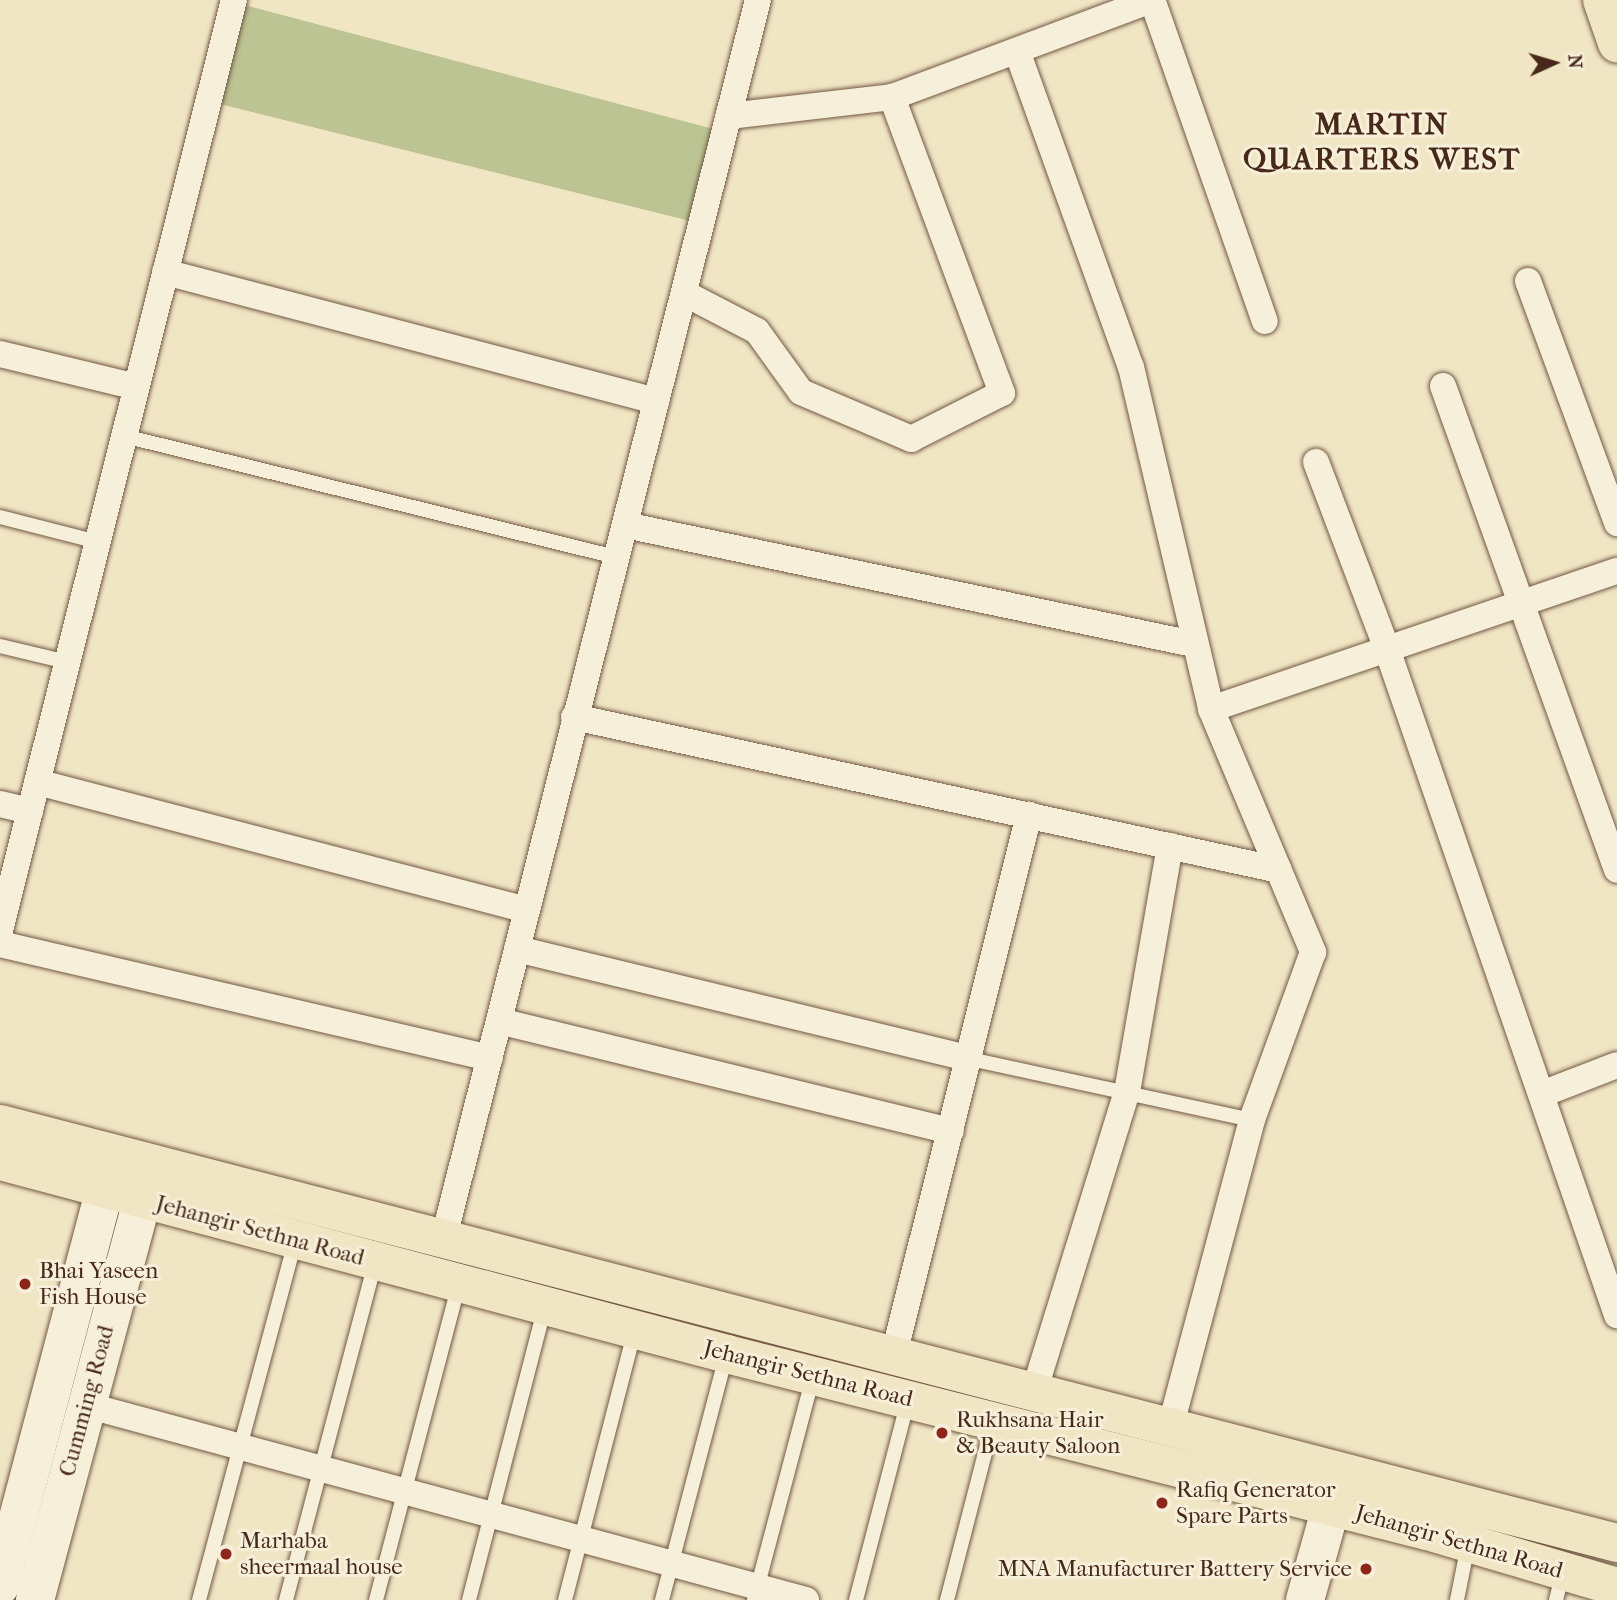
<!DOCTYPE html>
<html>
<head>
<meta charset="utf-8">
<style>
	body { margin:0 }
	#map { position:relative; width:1617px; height:1600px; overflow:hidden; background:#f1e6c4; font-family:"IM FELL French Canon",serif }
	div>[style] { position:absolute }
	.green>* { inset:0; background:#bcc493 }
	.roads { filter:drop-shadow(0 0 2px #725844) drop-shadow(0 0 2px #725844) }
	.lane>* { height:14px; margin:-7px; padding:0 7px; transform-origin:7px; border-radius:7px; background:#f6efd9 }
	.street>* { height:26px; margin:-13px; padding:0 13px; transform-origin:13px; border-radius:13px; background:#f6efd9 }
	.secondary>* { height:38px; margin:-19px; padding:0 19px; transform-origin:19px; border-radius:19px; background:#f6efd9 }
	.primary>* { height:38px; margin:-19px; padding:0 19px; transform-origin:19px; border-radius:19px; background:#f1e6c4 }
	.highway>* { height:38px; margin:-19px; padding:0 19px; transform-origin:19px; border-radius:19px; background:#f1e6c4 }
	.dots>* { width:19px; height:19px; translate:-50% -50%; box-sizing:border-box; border:4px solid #f6efd9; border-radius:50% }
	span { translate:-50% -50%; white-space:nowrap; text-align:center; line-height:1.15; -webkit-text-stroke:6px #f6efd9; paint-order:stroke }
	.street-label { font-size:23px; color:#472819 }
	.poi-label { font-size:23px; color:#472819 }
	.left { translate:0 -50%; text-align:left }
	.right { translate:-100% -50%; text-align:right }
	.district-label { font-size:30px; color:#472819; font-weight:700; letter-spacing:2px }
	.north { position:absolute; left:1519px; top:28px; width:70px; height:70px; -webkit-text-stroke:5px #f6efd9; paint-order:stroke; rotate:86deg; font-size:19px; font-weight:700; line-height:28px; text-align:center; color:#472819 }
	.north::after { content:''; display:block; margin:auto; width:24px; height:32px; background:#472819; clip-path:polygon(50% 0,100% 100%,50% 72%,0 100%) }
</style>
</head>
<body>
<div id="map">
	<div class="green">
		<i style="clip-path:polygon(233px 2px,725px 132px,702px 224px,208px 101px)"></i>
	</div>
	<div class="roads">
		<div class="lane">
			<i style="left:124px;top:436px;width:507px;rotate:13.82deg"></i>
			<i style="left:0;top:517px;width:101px;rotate:14.3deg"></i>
			<i style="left:0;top:646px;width:69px;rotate:13.4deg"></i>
			<i style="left:970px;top:1059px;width:289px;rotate:12.2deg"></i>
			<i style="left:199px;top:1600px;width:371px;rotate:-75deg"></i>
			<i style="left:286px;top:1600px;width:349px;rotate:-75.2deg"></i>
			<i style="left:376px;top:1600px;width:327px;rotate:-75.3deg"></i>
			<i style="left:469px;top:1600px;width:303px;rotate:-75.5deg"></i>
			<i style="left:565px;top:1600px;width:279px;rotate:-75.5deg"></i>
			<i style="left:662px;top:1600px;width:252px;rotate:-75.3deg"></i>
			<i style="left:754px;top:1600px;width:231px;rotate:-75.2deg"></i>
			<i style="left:856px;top:1600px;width:206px;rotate:-75.4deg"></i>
			<i style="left:947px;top:1600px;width:184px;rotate:-75.5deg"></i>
			<i style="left:1457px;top:1600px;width:56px;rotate:-78.7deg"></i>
			<i style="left:1556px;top:1600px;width:29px;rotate:-76deg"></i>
		</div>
		<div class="street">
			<i style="left:1153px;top:2px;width:338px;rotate:70.7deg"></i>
			<i style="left:1017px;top:51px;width:336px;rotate:70.2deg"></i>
			<i style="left:1131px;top:367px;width:351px;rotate:76.8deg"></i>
			<i style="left:1211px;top:709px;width:264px;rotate:67.2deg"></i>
			<i style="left:1313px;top:952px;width:179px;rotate:110deg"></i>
			<i style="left:1252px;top:1120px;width:320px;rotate:104.9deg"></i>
			<i style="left:729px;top:116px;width:164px;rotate:-6.6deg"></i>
			<i style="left:892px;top:97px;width:278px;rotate:-20.5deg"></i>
			<i style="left:165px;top:272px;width:508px;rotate:14.72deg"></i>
			<i style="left:1528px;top:281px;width:258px;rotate:69.8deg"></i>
			<i style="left:684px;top:293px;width:82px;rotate:27.5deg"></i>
			<i style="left:757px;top:331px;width:75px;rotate:54.2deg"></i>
			<i style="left:801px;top:392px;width:120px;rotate:23.1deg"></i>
			<i style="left:911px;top:439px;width:102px;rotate:-26.8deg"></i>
			<i style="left:1002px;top:393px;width:316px;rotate:-110.4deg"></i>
			<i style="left:0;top:354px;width:140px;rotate:13.6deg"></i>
			<i style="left:1443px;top:386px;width:514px;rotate:70.23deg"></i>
			<i style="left:1316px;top:462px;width:200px;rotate:69.2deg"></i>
			<i style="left:1387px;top:649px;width:705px;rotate:70.95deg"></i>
			<i style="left:625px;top:525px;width:580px;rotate:11.83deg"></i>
			<i style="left:1211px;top:709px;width:429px;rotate:-18.8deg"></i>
			<i style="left:574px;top:717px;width:721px;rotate:12.24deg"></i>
			<i style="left:37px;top:782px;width:506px;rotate:14.64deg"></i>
			<i style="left:0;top:804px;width:31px;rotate:13deg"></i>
			<i style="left:0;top:930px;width:959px;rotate:-75.88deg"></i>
			<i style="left:0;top:944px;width:503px;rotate:13.1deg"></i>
			<i style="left:517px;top:949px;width:466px;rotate:13.6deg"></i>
			<i style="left:499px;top:1021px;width:465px;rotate:13.7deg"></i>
			<i style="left:1542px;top:1094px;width:80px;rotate:-21.1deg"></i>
			<i style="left:443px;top:1241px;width:1280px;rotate:-75.76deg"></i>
			<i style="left:893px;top:1358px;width:560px;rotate:-75.94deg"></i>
			<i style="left:1033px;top:1395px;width:317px;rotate:-72.8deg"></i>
			<i style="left:1127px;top:1092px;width:250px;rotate:-80.1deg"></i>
			<i style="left:86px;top:1405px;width:746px;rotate:15.15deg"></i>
		</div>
		<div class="secondary">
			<i style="left:0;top:1586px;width:443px;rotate:-75.2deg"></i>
			<i style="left:35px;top:1600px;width:447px;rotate:-75deg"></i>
			<i style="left:1305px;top:1600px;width:97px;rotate:-74.4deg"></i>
		</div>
		<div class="primary">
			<i style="left:1602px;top:0;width:46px;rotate:70.8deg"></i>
		</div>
		<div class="highway">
			<i style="left:0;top:1124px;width:1670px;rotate:14.53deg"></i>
			<i style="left:0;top:1161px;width:752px;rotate:14.87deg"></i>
			<i style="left:727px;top:1354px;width:722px;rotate:14.19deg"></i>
			<i style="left:1427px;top:1531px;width:198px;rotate:16.4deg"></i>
		</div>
	</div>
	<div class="dots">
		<i style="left:25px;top:1284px;background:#8f2418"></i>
		<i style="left:942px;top:1433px;background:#8f2418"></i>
		<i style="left:1162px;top:1503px;background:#8f2418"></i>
		<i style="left:226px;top:1554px;background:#8f2418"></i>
		<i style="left:1366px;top:1569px;background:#8f2418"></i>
	</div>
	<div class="street-label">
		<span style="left:260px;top:1231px;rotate:15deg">Jehangir Sethna Road</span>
		<span style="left:808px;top:1374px;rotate:14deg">Jehangir Sethna Road</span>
		<span style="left:87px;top:1401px;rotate:-75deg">Cumming Road</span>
		<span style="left:1459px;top:1542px;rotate:16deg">Jehangir Sethna Road</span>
	</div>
	<div class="poi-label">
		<span class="left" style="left:39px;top:1284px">Bhai Yaseen<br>Fish House</span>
		<span class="left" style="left:956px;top:1433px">Rukhsana Hair<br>&amp; Beauty Saloon</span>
		<span class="left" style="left:1176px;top:1503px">Rafiq Generator<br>Spare Parts</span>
		<span class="left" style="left:240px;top:1554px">Marhaba<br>sheermaal house</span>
		<span class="right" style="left:1352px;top:1569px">MNA Manufacturer Battery Service</span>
	</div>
	<div class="district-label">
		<span style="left:1382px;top:142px">MARTIN<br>QUARTERS WEST</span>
	</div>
	<div class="north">N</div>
</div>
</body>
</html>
